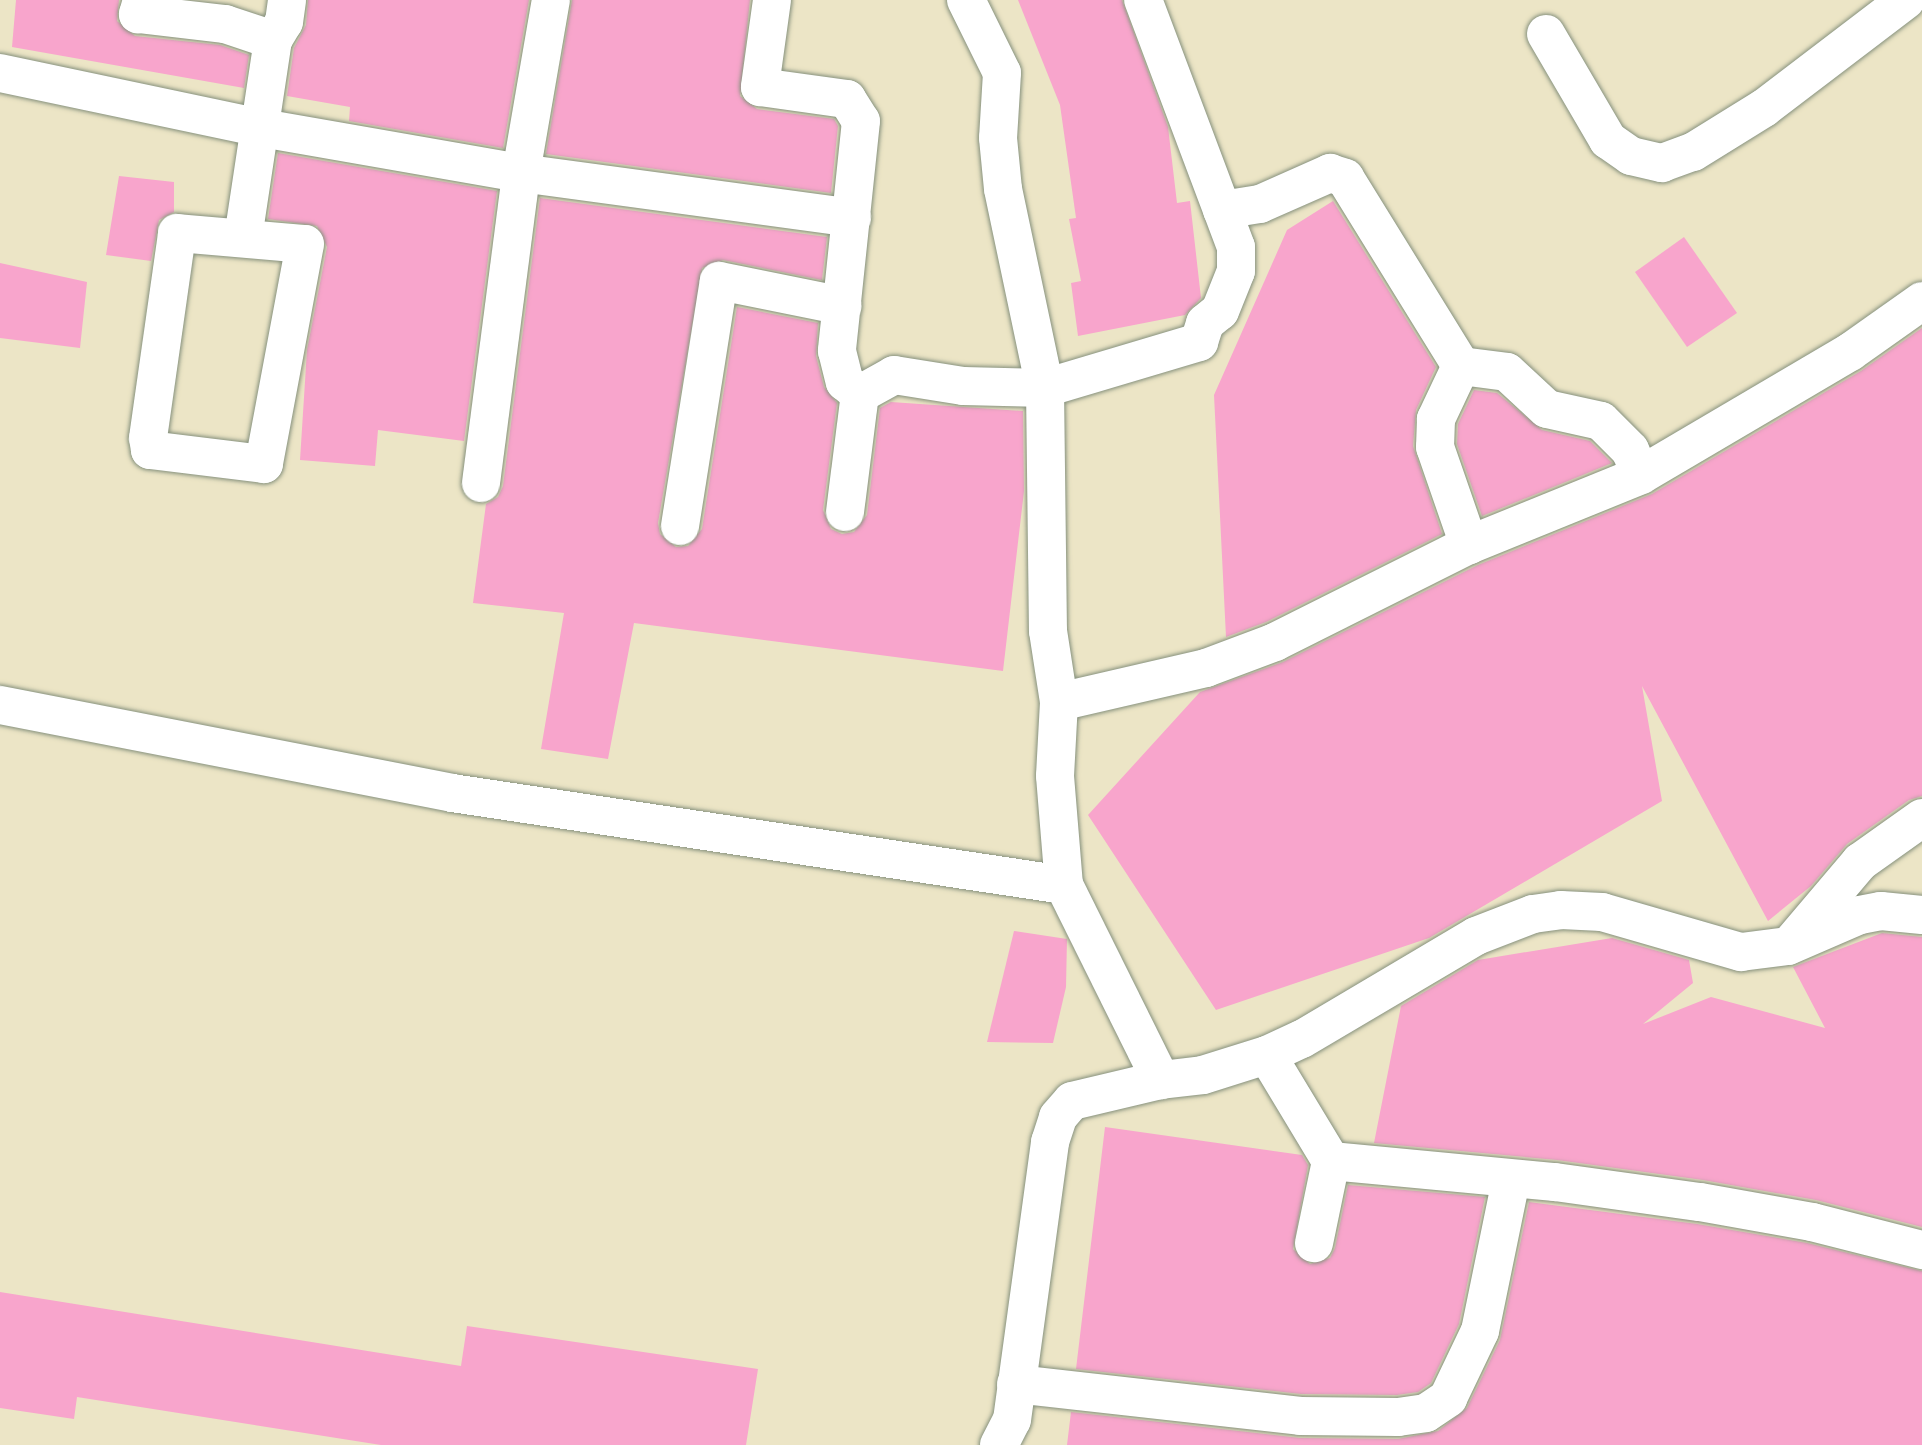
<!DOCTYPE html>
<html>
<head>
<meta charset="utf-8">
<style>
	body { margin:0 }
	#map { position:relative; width:1922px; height:1445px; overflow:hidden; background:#ece5c6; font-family:Caveat,sans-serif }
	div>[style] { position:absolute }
	.building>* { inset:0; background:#f8a5cc }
	.roads { filter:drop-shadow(0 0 2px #86917d) drop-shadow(0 0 2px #86917d) }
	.street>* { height:38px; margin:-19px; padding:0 19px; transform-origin:19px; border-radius:19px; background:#fff }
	span { translate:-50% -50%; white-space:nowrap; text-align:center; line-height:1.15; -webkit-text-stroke:7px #fbf7ec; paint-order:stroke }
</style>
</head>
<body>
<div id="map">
	<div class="building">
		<i style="clip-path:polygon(16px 0,119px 0,117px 21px,135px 36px,220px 45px,249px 55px,244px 88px,12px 47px)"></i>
		<i style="clip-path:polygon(308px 0,529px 0,503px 148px,349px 121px,350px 107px,287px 96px,294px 48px,306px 25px)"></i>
		<i style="clip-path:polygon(572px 0,750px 0,740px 96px,757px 109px,834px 119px,838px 126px,831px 193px,546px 154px)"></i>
		<i style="clip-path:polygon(1018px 0,1122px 0,1168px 127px,1177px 203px,1190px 201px,1201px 298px,1185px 315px,1078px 336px,1071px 283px,1081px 281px,1069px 219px,1076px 218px,1060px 105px)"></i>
		<i style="clip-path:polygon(278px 153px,497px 191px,464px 441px,378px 430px,375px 466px,300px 460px,307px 350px,327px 247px,317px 226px,268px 219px)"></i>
		<i style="clip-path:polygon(119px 176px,174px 182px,174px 212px,159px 220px,151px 261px,106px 255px)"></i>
		<i style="clip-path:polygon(540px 198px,827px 237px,822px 280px,723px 260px,702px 268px,658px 523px,660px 534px,676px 547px,688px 546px,702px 529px,737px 307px,818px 323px,816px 356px,824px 387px,837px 403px,823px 510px,831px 529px,842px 534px,854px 532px,867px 515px,880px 408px,891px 402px,1023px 411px,1024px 491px,1003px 671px,634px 623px,608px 759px,541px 749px,564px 613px,473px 603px,486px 504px,498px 497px,503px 486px)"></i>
		<i style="clip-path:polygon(1333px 201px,1436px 367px,1416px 410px,1413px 446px,1442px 534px,1266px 622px,1226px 637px,1214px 395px,1287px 230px)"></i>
		<i style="clip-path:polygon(1684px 237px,1737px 313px,1687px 347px,1635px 272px)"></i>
		<i style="clip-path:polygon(0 263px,87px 282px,80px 348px,0 338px)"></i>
		<i style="clip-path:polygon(1922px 328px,1922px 796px,1909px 800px,1847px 844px,1811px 886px,1768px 921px,1642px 686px,1662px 801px,1429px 938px,1216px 1010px,1088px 815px,1200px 692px,1283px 662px,1478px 565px,1652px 494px,1861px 371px)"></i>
		<i style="clip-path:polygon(1474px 390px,1497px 393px,1542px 430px,1590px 441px,1612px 463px,1482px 516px,1457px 444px,1458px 424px)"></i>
		<i style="clip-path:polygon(1014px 931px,1067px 939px,1066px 987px,1053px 1043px,987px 1042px)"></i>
		<i style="clip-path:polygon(1882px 933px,1922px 937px,1922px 1227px,1816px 1200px,1703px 1180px,1557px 1160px,1374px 1143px,1401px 1006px,1478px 960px,1612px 938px,1689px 960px,1693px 983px,1643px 1024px,1711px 997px,1825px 1028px,1793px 967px)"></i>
		<i style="clip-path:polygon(1105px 1127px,1302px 1155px,1308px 1165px,1293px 1249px,1310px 1264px,1330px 1258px,1335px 1248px,1348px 1185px,1485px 1197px,1459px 1324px,1431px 1383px,1418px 1392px,1397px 1395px,1301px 1394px,1076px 1369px)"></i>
		<i style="clip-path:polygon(1529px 1202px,1697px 1224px,1807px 1243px,1922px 1271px,1922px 1445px,1067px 1445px,1071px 1412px,1300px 1438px,1398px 1439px,1438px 1431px,1467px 1408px,1500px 1340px)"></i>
		<i style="clip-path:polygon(0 1292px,461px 1366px,467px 1326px,758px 1369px,746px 1445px,381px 1445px,77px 1397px,74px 1419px,0 1408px)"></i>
	</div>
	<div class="roads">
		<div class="street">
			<i style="left:142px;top:0;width:15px;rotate:106deg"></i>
			<i style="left:138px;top:14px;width:88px;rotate:6.6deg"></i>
			<i style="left:225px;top:24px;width:51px;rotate:18.4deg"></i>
			<i style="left:273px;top:40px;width:21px;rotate:-59deg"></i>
			<i style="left:284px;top:22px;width:22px;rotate:-82deg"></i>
			<i style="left:772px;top:0;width:88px;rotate:97.9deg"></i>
			<i style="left:760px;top:87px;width:88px;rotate:7.9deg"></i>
			<i style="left:847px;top:99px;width:26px;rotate:58deg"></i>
			<i style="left:861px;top:121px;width:231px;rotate:96deg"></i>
			<i style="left:837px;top:351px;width:32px;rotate:76deg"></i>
			<i style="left:845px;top:382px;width:19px;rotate:39deg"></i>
			<i style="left:860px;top:394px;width:39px;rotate:-29deg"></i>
			<i style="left:894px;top:375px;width:70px;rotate:9.1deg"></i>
			<i style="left:963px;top:386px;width:82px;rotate:1.4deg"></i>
			<i style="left:1045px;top:388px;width:161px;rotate:-16.6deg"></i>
			<i style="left:1199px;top:342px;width:20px;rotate:-72deg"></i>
			<i style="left:1205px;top:323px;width:19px;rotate:-39deg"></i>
			<i style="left:1220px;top:311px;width:43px;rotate:-68.2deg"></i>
			<i style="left:1236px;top:271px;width:24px;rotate:-90deg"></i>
			<i style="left:1236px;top:247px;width:264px;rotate:-110.6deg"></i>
			<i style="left:966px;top:0;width:81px;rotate:63.7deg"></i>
			<i style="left:1002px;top:73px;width:65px;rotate:93.5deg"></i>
			<i style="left:998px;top:138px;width:51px;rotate:84.4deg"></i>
			<i style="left:1003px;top:189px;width:203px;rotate:78.1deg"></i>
			<i style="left:1045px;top:388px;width:243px;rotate:89.3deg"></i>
			<i style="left:1048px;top:631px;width:72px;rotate:81.2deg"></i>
			<i style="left:1059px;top:702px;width:74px;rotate:93.1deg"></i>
			<i style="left:1055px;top:776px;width:109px;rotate:85.3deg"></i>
			<i style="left:1064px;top:885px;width:218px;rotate:63.6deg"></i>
			<i style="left:1546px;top:34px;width:123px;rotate:59.7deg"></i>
			<i style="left:1608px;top:140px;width:28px;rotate:35deg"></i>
			<i style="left:1631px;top:156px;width:32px;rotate:13deg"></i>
			<i style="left:1662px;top:163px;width:33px;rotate:-20deg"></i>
			<i style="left:1693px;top:152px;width:84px;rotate:-31.8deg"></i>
			<i style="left:1764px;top:108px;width:178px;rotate:-37.3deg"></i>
			<i style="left:0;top:73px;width:268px;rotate:11.9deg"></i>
			<i style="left:262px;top:128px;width:263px;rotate:9.9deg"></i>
			<i style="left:521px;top:173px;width:334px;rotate:7.7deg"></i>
			<i style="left:1222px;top:210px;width:38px;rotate:-9deg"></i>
			<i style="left:1260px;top:204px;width:77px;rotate:-23.9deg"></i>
			<i style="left:1330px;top:173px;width:16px;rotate:18deg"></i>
			<i style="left:1345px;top:178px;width:221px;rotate:58.3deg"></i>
			<i style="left:177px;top:233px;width:128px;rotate:4.9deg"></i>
			<i style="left:305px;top:244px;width:224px;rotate:100.6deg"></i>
			<i style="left:264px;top:464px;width:115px;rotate:-173deg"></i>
			<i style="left:150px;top:450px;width:12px;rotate:-99deg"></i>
			<i style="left:148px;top:438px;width:207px;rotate:-81.9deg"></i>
			<i style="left:243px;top:238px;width:200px;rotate:-81.4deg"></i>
			<i style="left:1461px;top:366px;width:46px;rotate:7.4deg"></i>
			<i style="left:1507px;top:372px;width:54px;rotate:42.8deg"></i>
			<i style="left:1547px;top:409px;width:55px;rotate:12.5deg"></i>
			<i style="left:1601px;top:421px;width:41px;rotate:45deg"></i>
			<i style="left:1630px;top:450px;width:27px;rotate:66deg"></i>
			<i style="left:1461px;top:366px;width:59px;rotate:115.3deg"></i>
			<i style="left:1436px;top:419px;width:28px;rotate:92deg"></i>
			<i style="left:1435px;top:447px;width:104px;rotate:70.9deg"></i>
			<i style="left:481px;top:483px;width:313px;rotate:-82.6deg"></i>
			<i style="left:521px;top:173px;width:176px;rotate:-80.2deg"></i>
			<i style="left:845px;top:512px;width:119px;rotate:-82.8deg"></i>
			<i style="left:680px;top:526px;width:248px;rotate:-81deg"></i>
			<i style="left:719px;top:281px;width:126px;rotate:11.4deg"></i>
			<i style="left:1059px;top:702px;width:151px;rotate:-13deg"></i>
			<i style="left:1206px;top:668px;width:74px;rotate:-20.6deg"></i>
			<i style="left:1275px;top:642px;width:217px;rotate:-26.6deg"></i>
			<i style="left:1469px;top:545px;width:186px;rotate:-22.1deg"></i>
			<i style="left:1641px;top:475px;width:243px;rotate:-30.5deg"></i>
			<i style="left:1850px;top:352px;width:88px;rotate:-35.3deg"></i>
			<i style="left:0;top:705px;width:460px;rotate:11deg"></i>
			<i style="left:452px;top:793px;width:619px;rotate:8.55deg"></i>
			<i style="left:1793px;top:941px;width:104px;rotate:-49.7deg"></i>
			<i style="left:1860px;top:862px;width:76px;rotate:-35.4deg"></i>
			<i style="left:1267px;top:1055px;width:124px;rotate:58.9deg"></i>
			<i style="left:1331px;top:1161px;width:84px;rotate:101.7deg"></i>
			<i style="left:1331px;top:1161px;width:225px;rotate:5.4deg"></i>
			<i style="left:1555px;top:1182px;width:146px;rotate:7.9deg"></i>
			<i style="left:1700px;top:1202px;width:114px;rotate:10.1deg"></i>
			<i style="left:1812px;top:1222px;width:114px;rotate:14.3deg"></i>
			<i style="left:1016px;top:1384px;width:286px;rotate:6.4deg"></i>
			<i style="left:1300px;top:1416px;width:98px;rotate:0.6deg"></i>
			<i style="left:1398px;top:1417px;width:28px;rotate:-8deg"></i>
			<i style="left:1426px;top:1413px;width:27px;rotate:-34deg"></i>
			<i style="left:1448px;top:1398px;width:74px;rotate:-64.5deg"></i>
			<i style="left:1480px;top:1331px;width:154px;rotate:-78.4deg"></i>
			<i style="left:999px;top:1445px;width:28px;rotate:-63deg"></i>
			<i style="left:1012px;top:1420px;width:281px;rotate:-82.2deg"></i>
			<i style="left:1050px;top:1142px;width:26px;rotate:-72deg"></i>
			<i style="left:1058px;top:1117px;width:21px;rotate:-49deg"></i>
			<i style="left:1072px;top:1101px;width:91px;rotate:-13.3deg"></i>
			<i style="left:1161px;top:1080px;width:42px;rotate:-6.8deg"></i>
			<i style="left:1203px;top:1075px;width:67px;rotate:-17.4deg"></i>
			<i style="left:1267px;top:1055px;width:38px;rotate:-25deg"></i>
			<i style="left:1302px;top:1039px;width:202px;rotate:-30.6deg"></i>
			<i style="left:1476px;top:936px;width:61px;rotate:-21.1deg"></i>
			<i style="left:1533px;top:914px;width:28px;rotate:-8deg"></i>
			<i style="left:1561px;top:910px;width:41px;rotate:2.8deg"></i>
			<i style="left:1602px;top:912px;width:145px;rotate:16.1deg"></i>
			<i style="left:1741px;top:952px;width:47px;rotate:-7.3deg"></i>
			<i style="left:1788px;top:946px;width:78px;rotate:-23.3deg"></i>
			<i style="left:1860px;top:915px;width:21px;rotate:-11deg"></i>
			<i style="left:1881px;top:911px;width:41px;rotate:5.6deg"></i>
		</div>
	</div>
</div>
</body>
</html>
